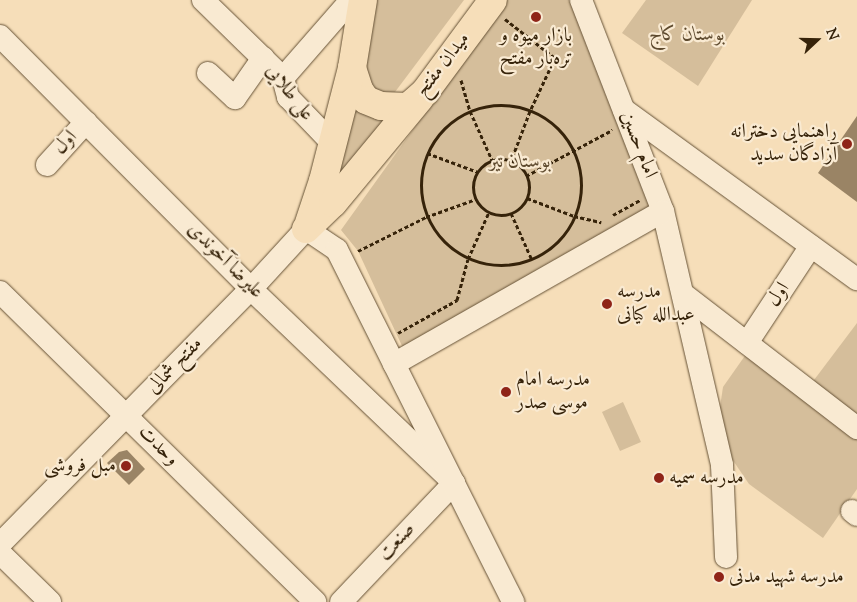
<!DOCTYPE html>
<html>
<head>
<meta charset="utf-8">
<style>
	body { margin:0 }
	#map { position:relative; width:857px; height:602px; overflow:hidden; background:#f6deb9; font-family:"Sorts Mill Goudy",Amiri,serif }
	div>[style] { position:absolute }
	.green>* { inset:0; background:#d5be9b }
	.building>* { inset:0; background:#9a8465 }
	.path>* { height:3px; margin-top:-1.5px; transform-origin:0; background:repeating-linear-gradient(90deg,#36230a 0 4px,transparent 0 6.5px) }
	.path>.ring { margin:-1.5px; padding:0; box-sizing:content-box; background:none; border:3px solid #36230a; border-radius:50% }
	.roads { filter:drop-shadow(0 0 1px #665236) drop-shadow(0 0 1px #665236) }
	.minor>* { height:22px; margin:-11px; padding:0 11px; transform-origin:11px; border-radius:11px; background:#f9ead2 }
	.major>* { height:28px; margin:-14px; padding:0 14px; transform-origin:14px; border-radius:14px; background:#f6deb9 }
	.dots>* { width:14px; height:14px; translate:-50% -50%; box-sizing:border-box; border:2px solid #f9ead2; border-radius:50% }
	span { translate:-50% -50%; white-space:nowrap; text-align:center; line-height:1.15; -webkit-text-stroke:4.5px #f9ead2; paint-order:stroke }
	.park-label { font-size:20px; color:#5e4a2e; font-style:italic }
	.poi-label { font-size:20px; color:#36230a }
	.right { translate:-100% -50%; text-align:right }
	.left { translate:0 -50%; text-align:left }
	.street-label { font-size:20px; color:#36230a }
	.north { position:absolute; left:792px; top:15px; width:50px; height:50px; -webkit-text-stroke:4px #f9ead2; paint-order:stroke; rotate:69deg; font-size:14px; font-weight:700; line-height:20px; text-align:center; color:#36230a }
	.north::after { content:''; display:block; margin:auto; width:18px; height:22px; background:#36230a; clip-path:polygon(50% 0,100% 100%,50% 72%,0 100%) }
</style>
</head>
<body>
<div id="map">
	<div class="green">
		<i style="clip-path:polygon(375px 0,464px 0,395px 92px,373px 96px,361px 55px)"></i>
		<i style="clip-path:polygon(506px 0,571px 0,651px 209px,403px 348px,358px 251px,341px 230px)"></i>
		<i style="clip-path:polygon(646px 0,752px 0,698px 86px,622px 33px)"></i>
		<i style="clip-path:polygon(352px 103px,395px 113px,324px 203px)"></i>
		<i style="clip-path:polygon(857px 323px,857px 419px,811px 384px)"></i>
		<i style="clip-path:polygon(749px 350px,857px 433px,857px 489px,823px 538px,749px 484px,730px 456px,720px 407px,723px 387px)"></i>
		<i style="clip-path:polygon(623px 402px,641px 442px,620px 451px,602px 412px)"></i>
	</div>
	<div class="building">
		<i style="clip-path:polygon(857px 116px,857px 202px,818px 173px)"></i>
		<i style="clip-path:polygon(127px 450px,145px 469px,129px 485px,107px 463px,119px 452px)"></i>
	</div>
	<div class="path">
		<i style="left:505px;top:19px;width:63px;rotate:38deg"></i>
		<i style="left:555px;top:58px;width:59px;rotate:115.3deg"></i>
		<i style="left:530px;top:111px;width:53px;rotate:110.8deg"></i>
		<i style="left:461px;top:80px;width:32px;rotate:74deg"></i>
		<i style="left:470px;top:111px;width:54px;rotate:65.8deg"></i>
		<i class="ring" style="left:421px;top:105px;width:157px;height:157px"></i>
		<i style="left:427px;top:153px;width:54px;rotate:20.4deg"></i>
		<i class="ring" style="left:473px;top:159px;width:53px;height:53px"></i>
		<i style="left:526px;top:176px;width:98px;rotate:-28.1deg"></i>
		<i style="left:527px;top:198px;width:50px;rotate:21deg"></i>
		<i style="left:574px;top:216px;width:28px;rotate:13deg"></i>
		<i style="left:511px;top:213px;width:51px;rotate:65.9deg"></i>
		<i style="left:613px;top:215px;width:31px;rotate:-29deg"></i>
		<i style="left:358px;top:251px;width:76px;rotate:-26.6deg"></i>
		<i style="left:426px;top:217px;width:53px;rotate:-19.8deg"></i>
		<i style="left:398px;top:333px;width:68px;rotate:-29.2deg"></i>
		<i style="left:457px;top:300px;width:42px;rotate:-75deg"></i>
		<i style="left:468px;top:259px;width:51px;rotate:-65.9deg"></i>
	</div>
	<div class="roads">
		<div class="minor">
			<i style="left:203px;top:0;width:112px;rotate:44.3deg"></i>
			<i style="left:283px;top:78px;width:20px;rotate:75deg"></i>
			<i style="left:288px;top:97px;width:65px;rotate:46.2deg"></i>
			<i style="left:581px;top:0;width:226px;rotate:68.8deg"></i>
			<i style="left:663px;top:211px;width:261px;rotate:76.9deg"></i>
			<i style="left:722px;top:465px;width:92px;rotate:87.5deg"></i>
			<i style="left:0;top:36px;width:356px;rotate:45.2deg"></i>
			<i style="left:251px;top:289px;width:281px;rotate:43.7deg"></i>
			<i style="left:454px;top:483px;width:164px;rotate:133.5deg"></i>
			<i style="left:208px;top:73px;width:37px;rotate:43deg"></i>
			<i style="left:235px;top:98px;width:49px;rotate:-55deg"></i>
			<i style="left:283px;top:78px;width:103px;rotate:-48.9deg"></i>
			<i style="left:624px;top:110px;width:288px;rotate:36deg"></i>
			<i style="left:47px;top:165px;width:58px;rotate:-47.8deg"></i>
			<i style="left:0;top:292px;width:442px;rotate:44.5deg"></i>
			<i style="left:683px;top:294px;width:220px;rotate:37.6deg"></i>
			<i style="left:747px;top:343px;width:116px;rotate:-56.6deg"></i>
			<i style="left:394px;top:364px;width:309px;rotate:-29.6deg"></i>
			<i style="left:852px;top:511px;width:6px;rotate:39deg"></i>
			<i style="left:0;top:544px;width:358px;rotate:-45.5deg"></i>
			<i style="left:251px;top:289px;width:81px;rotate:-47.5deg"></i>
			<i style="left:306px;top:229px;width:37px;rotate:34deg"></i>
			<i style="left:337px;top:250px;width:394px;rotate:63.4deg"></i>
			<i style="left:0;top:553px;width:70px;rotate:44.4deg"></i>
		</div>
		<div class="major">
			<i style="left:363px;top:0;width:69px;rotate:99.2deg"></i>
			<i style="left:352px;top:68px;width:23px;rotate:72deg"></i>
			<i style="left:359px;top:90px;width:12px;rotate:55deg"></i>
			<i style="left:366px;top:100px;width:16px;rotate:22deg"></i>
			<i style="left:381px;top:106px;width:27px;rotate:2deg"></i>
			<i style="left:408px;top:107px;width:23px;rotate:-41deg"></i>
			<i style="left:425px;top:92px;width:114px;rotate:-53.5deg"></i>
			<i style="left:309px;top:223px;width:44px;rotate:-71.6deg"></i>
			<i style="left:323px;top:181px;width:117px;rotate:-75.6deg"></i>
			<i style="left:306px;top:229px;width:37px;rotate:-44deg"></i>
			<i style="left:333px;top:203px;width:136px;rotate:-50.4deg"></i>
		</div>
	</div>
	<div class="dots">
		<i style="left:536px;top:17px;background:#8f2418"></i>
		<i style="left:847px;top:144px;background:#8f2418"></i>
		<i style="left:607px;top:304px;background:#8f2418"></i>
		<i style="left:506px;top:392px;background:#8f2418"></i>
		<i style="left:126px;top:466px;background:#8f2418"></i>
		<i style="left:659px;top:478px;background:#8f2418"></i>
		<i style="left:719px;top:577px;background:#8f2418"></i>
	</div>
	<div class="park-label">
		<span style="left:687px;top:35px">بوستان کاج</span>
		<span style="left:520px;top:162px">بوستان تیر</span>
	</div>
	<div class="poi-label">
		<span style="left:536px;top:48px">بازار میوه و<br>تره‌بار مفتح</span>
		<span class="right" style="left:837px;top:144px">راهنمایی دخترانه<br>آزادگان سدید</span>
		<span class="left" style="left:617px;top:304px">مدرسه<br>عبدالله کیانی</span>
		<span class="left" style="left:516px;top:392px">مدرسه امام<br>موسی صدر</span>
		<span class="right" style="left:116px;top:466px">مبل فروشی</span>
		<span class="left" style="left:669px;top:478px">مدرسه سمیه</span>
		<span class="left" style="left:729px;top:577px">مدرسه شهید مدنی</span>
	</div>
	<div class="street-label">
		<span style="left:443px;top:65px;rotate:-52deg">میدان مفتح</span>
		<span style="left:289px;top:93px;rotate:52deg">علی طلایی</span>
		<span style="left:66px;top:143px;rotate:-48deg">اول</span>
		<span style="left:638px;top:145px;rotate:69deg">امام حسین</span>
		<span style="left:225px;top:261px;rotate:45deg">علیرضا آخوندی</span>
		<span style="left:779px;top:295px;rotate:-56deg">اول</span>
		<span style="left:175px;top:366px;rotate:-46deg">مفتح شمالی</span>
		<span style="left:158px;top:446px;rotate:45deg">وحدت</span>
		<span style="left:397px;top:542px;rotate:-47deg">صنعت</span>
	</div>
	<div class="north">N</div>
</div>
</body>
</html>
